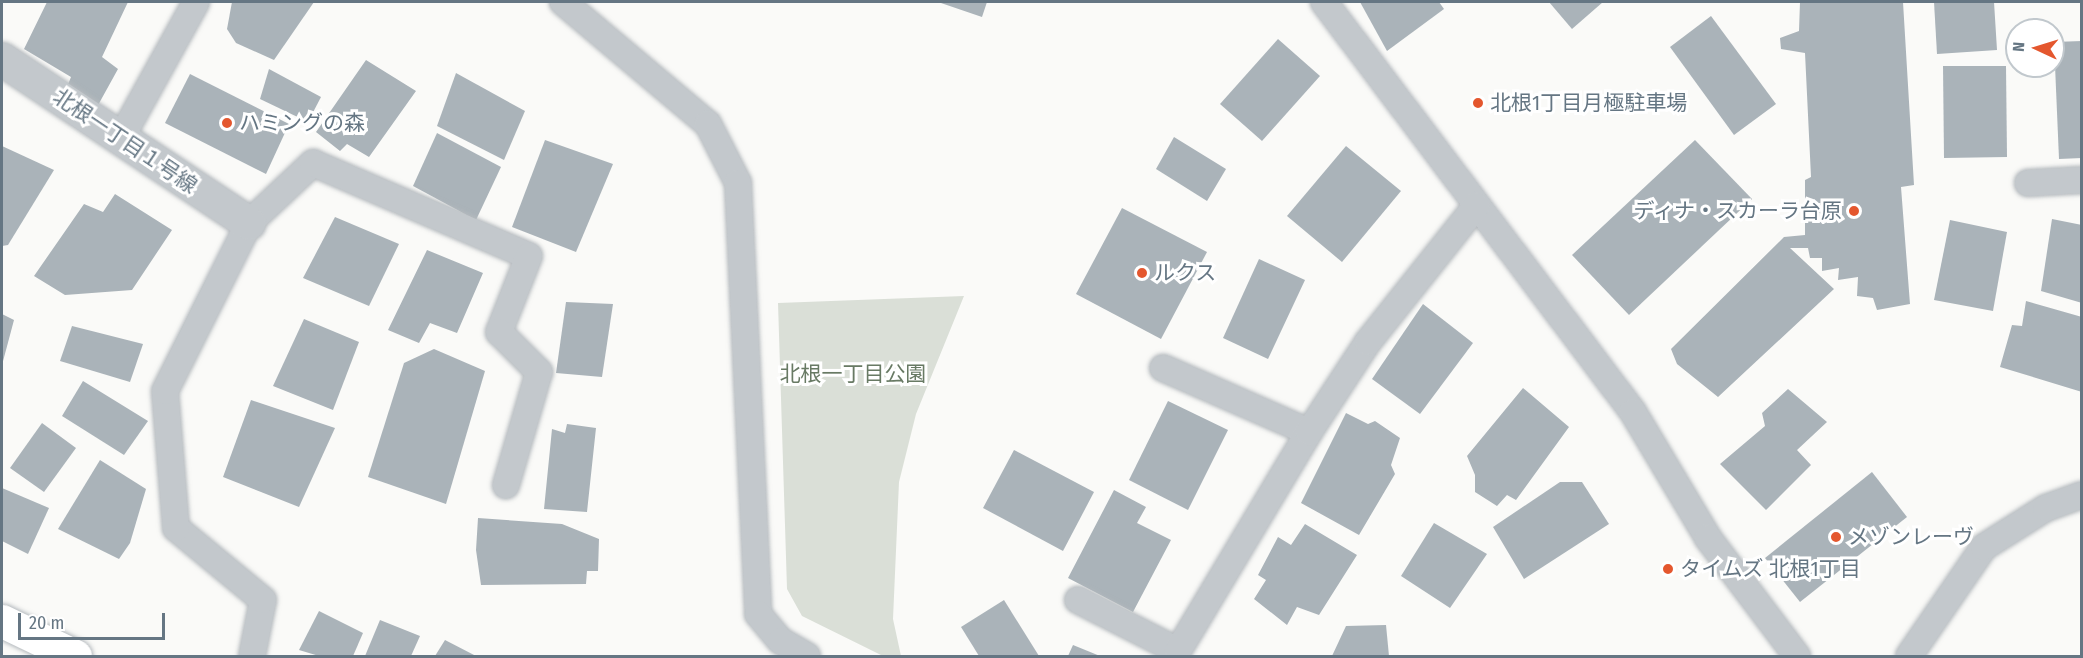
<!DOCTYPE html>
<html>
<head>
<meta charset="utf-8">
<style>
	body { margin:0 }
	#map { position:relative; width:2083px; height:658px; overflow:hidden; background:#fafaf8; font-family:"Fira Sans Condensed","Noto Sans JP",sans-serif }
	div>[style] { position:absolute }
	.green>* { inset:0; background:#dadfd7 }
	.building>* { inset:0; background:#aab3b9 }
	.roads { filter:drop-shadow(0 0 2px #b5babe) drop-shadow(0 0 2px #b5babe) }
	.lane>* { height:26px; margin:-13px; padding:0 13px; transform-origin:13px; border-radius:13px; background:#c3c8cc }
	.street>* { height:33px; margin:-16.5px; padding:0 16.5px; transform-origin:16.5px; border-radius:16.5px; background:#c3c8cc }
	.primary>* { height:33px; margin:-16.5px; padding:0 16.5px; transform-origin:16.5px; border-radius:16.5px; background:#fff }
	.dots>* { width:16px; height:16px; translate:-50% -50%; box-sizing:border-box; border:3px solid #fff; border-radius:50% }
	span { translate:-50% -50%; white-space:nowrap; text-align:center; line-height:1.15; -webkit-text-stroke:6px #fff; paint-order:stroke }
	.poi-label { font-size:21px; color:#657683 }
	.left { translate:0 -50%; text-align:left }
	.right { translate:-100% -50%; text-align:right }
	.street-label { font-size:21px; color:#657683 }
	.park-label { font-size:21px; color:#687a64 }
	.frame { position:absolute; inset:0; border:3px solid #657683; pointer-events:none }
	.north { position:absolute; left:2005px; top:18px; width:60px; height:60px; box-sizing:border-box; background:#fff; border:2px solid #c1c8cd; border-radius:50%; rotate:274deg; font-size:16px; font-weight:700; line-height:24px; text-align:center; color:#657683 }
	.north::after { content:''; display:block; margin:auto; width:21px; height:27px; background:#e4572e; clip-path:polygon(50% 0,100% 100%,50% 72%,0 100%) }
	.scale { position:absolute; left:18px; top:613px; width:147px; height:27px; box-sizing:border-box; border:3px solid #657683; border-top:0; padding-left:8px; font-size:18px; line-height:21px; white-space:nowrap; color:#657683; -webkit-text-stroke:4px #fff; paint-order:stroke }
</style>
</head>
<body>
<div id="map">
	<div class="green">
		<i style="clip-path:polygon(964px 296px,916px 414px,899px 482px,893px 619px,901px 656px,883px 656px,802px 616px,787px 589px,778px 303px)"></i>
	</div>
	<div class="building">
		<i style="clip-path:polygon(47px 2px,128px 2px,102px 57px,118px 69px,97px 107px,67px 87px,71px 77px,24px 49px)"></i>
		<i style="clip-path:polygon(232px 2px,314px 2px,274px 60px,236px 43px,227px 29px)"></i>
		<i style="clip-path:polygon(938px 2px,987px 2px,982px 17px)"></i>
		<i style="clip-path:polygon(1360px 2px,1439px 2px,1444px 9px,1387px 51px)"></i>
		<i style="clip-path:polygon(1549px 2px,1603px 2px,1572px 29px)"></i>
		<i style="clip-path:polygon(1800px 2px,1903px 2px,1914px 185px,1901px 187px,1910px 304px,1877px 310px,1873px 298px,1857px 296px,1858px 277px,1838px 280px,1839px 268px,1822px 271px,1822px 258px,1810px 258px,1808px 248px,1790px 248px,1834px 289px,1718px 397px,1677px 364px,1671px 349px,1784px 237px,1805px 235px,1805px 180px,1811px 177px,1805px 53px,1781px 49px,1780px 38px,1799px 31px)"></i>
		<i style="clip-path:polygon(1934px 2px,1994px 2px,1997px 50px,1937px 54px)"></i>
		<i style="clip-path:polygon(1711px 16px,1776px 104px,1734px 135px,1670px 47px)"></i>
		<i style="clip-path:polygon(1278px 39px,1320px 76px,1262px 141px,1220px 104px)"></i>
		<i style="clip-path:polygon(2082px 41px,2082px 158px,2059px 159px,2054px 42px)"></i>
		<i style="clip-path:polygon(366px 60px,416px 91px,369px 157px,347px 144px,340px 151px,316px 132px)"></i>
		<i style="clip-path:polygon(1943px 66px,2006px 66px,2007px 157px,1944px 158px)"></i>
		<i style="clip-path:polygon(269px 69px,321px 97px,308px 122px,260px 99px)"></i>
		<i style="clip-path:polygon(456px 73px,525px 111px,504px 160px,437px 126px)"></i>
		<i style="clip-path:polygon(190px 74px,289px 124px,266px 174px,165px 123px)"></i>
		<i style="clip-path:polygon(437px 133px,501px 167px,476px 220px,413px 186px)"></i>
		<i style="clip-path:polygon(1174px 137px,1226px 169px,1207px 201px,1156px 169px)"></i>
		<i style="clip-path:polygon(545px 140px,613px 164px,576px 252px,512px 227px)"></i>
		<i style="clip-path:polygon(1695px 140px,1752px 199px,1629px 315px,1572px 255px)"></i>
		<i style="clip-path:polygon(2px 146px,54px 170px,8px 245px,2px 246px)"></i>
		<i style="clip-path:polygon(1346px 146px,1401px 191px,1342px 262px,1287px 216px)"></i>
		<i style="clip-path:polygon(115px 194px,172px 230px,132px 290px,65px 295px,34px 276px,84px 204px,103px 212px)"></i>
		<i style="clip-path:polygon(1122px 208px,1207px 252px,1161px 339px,1076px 294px)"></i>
		<i style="clip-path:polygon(335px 217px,399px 244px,369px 306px,303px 278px)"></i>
		<i style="clip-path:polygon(2052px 219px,2082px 225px,2082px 303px,2041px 291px)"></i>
		<i style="clip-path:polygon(1950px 220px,2007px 232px,1993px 311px,1934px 300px)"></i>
		<i style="clip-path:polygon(427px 250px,483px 273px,457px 333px,430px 323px,419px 343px,388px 330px)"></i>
		<i style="clip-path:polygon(1259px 259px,1305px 280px,1268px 359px,1223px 338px)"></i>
		<i style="clip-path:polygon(2026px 301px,2082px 317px,2082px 392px,2000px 367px,2012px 325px,2022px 326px)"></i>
		<i style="clip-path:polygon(566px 302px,613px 304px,602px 377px,556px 373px)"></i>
		<i style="clip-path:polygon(1423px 304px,1473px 343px,1420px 414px,1372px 379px)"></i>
		<i style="clip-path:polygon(2px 314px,14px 320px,2px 365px)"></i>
		<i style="clip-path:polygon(304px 319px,359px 342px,333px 410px,273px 386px)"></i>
		<i style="clip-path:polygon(72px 326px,143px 344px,130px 382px,60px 361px)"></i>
		<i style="clip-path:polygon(434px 349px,485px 371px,446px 504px,368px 477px,404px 363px)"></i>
		<i style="clip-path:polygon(83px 381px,148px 421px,124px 455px,62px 416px)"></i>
		<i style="clip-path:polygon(1523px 388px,1569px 427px,1516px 500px,1507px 495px,1497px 506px,1475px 492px,1475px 475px,1467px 456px)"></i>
		<i style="clip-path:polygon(1788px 389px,1827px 422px,1797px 450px,1811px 465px,1766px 510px,1720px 464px,1765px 426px,1762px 413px)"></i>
		<i style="clip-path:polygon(251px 400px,335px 428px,299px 507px,223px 477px)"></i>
		<i style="clip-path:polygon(1168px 401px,1228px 430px,1188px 510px,1129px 480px)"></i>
		<i style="clip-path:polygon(1346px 413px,1368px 424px,1375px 421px,1400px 438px,1391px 465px,1395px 474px,1359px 535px,1301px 503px)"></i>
		<i style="clip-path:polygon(42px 423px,76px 448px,44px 492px,10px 468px)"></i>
		<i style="clip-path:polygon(567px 424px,596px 428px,587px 512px,544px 509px,552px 429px,565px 433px)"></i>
		<i style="clip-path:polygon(1014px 450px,1094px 492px,1063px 551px,983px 508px)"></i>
		<i style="clip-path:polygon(100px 460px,146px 489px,130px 543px,119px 559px,58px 529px)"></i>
		<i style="clip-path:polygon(1872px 472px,1907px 517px,1800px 602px,1765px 558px)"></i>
		<i style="clip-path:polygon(1560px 482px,1582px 482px,1609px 524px,1524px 579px,1493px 527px)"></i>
		<i style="clip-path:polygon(2px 488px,49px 508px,28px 554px,2px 541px)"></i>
		<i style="clip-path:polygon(1114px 490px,1146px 507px,1137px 523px,1171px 540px,1133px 612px,1068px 578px)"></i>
		<i style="clip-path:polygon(478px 518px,562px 524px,599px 539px,598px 571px,587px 571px,586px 584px,481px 585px,476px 550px)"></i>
		<i style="clip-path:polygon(1434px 523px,1487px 554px,1450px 608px,1401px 576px)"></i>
		<i style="clip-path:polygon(1305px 524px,1357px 555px,1319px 615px,1297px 607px,1287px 625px,1254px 599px,1266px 580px,1258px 575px,1278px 537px,1291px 545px)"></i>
		<i style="clip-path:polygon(1004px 600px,1039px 656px,979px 656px,961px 627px)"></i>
		<i style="clip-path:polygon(319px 611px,363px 633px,353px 656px,319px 656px,299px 650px)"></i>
		<i style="clip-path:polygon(380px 620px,420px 636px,411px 656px,365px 656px)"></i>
		<i style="clip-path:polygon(1386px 625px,1389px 656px,1332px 656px,1346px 626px)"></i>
		<i style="clip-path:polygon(445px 640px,476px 656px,435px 656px)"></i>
		<i style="clip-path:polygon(1073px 645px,1100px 656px,1068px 656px)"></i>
	</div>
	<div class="roads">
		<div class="lane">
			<i style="left:563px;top:2px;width:189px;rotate:40.1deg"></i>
			<i style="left:708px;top:124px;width:66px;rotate:63deg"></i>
			<i style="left:738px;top:183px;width:431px;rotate:87.3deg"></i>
			<i style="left:758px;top:614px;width:35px;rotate:50deg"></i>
			<i style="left:781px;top:641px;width:30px;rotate:30deg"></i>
			<i style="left:1324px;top:2px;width:513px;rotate:53deg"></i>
			<i style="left:1633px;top:412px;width:147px;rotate:59.2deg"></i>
			<i style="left:1708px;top:538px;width:148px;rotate:53deg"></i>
			<i style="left:121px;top:138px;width:155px;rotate:-61.1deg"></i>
			<i style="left:2028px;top:183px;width:54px;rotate:-3.2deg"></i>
			<i style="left:1163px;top:368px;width:159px;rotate:23.7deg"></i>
			<i style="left:1078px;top:600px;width:112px;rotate:27deg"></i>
			<i style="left:1178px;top:651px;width:255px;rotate:-59.1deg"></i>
			<i style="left:1309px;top:432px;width:108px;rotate:-56.8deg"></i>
			<i style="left:1368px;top:342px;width:174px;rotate:-51.5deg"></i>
			<i style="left:252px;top:656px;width:57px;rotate:-78.9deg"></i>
			<i style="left:263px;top:600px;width:113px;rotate:-140.4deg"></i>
			<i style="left:176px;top:528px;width:137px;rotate:-94.6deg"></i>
			<i style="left:165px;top:391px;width:188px;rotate:-63.4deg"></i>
			<i style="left:249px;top:223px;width:88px;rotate:-43.2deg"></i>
			<i style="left:313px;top:163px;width:235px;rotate:23.3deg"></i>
			<i style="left:529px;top:256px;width:82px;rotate:111.5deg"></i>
			<i style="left:499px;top:332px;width:57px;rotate:45deg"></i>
			<i style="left:539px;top:372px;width:118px;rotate:106.3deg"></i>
			<i style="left:1909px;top:656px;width:132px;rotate:-55.5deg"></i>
			<i style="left:1984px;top:547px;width:73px;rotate:-32.2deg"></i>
			<i style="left:2046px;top:508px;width:38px;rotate:-20deg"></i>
		</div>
		<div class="street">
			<i style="left:2px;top:59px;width:296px;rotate:33.6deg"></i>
		</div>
		<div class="primary">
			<i style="left:2px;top:621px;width:81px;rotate:25.6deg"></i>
		</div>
	</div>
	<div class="dots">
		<i style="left:1478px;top:103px;background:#e4572e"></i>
		<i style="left:227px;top:123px;background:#e4572e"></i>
		<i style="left:1854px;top:211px;background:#e4572e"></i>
		<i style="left:1142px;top:273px;background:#e4572e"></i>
		<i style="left:1836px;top:537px;background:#e4572e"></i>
		<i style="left:1668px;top:569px;background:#e4572e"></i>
	</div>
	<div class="poi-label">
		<span class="left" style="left:1490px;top:103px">北根1丁目月極駐車場</span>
		<span class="left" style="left:239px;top:123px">ハミングの森</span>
		<span class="right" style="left:1842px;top:211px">ディナ・スカーラ台原</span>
		<span class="left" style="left:1154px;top:273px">ルクス</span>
		<span class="left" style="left:1848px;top:537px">メゾンレーヴ</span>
		<span class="left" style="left:1680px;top:569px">タイムズ 北根1丁目</span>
	</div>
	<div class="street-label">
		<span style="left:125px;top:141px;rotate:34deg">北根一丁目１号線</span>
	</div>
	<div class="park-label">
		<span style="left:853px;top:374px">北根一丁目公園</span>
	</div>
	<div class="frame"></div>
	<div class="north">N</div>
	<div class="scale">20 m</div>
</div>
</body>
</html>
